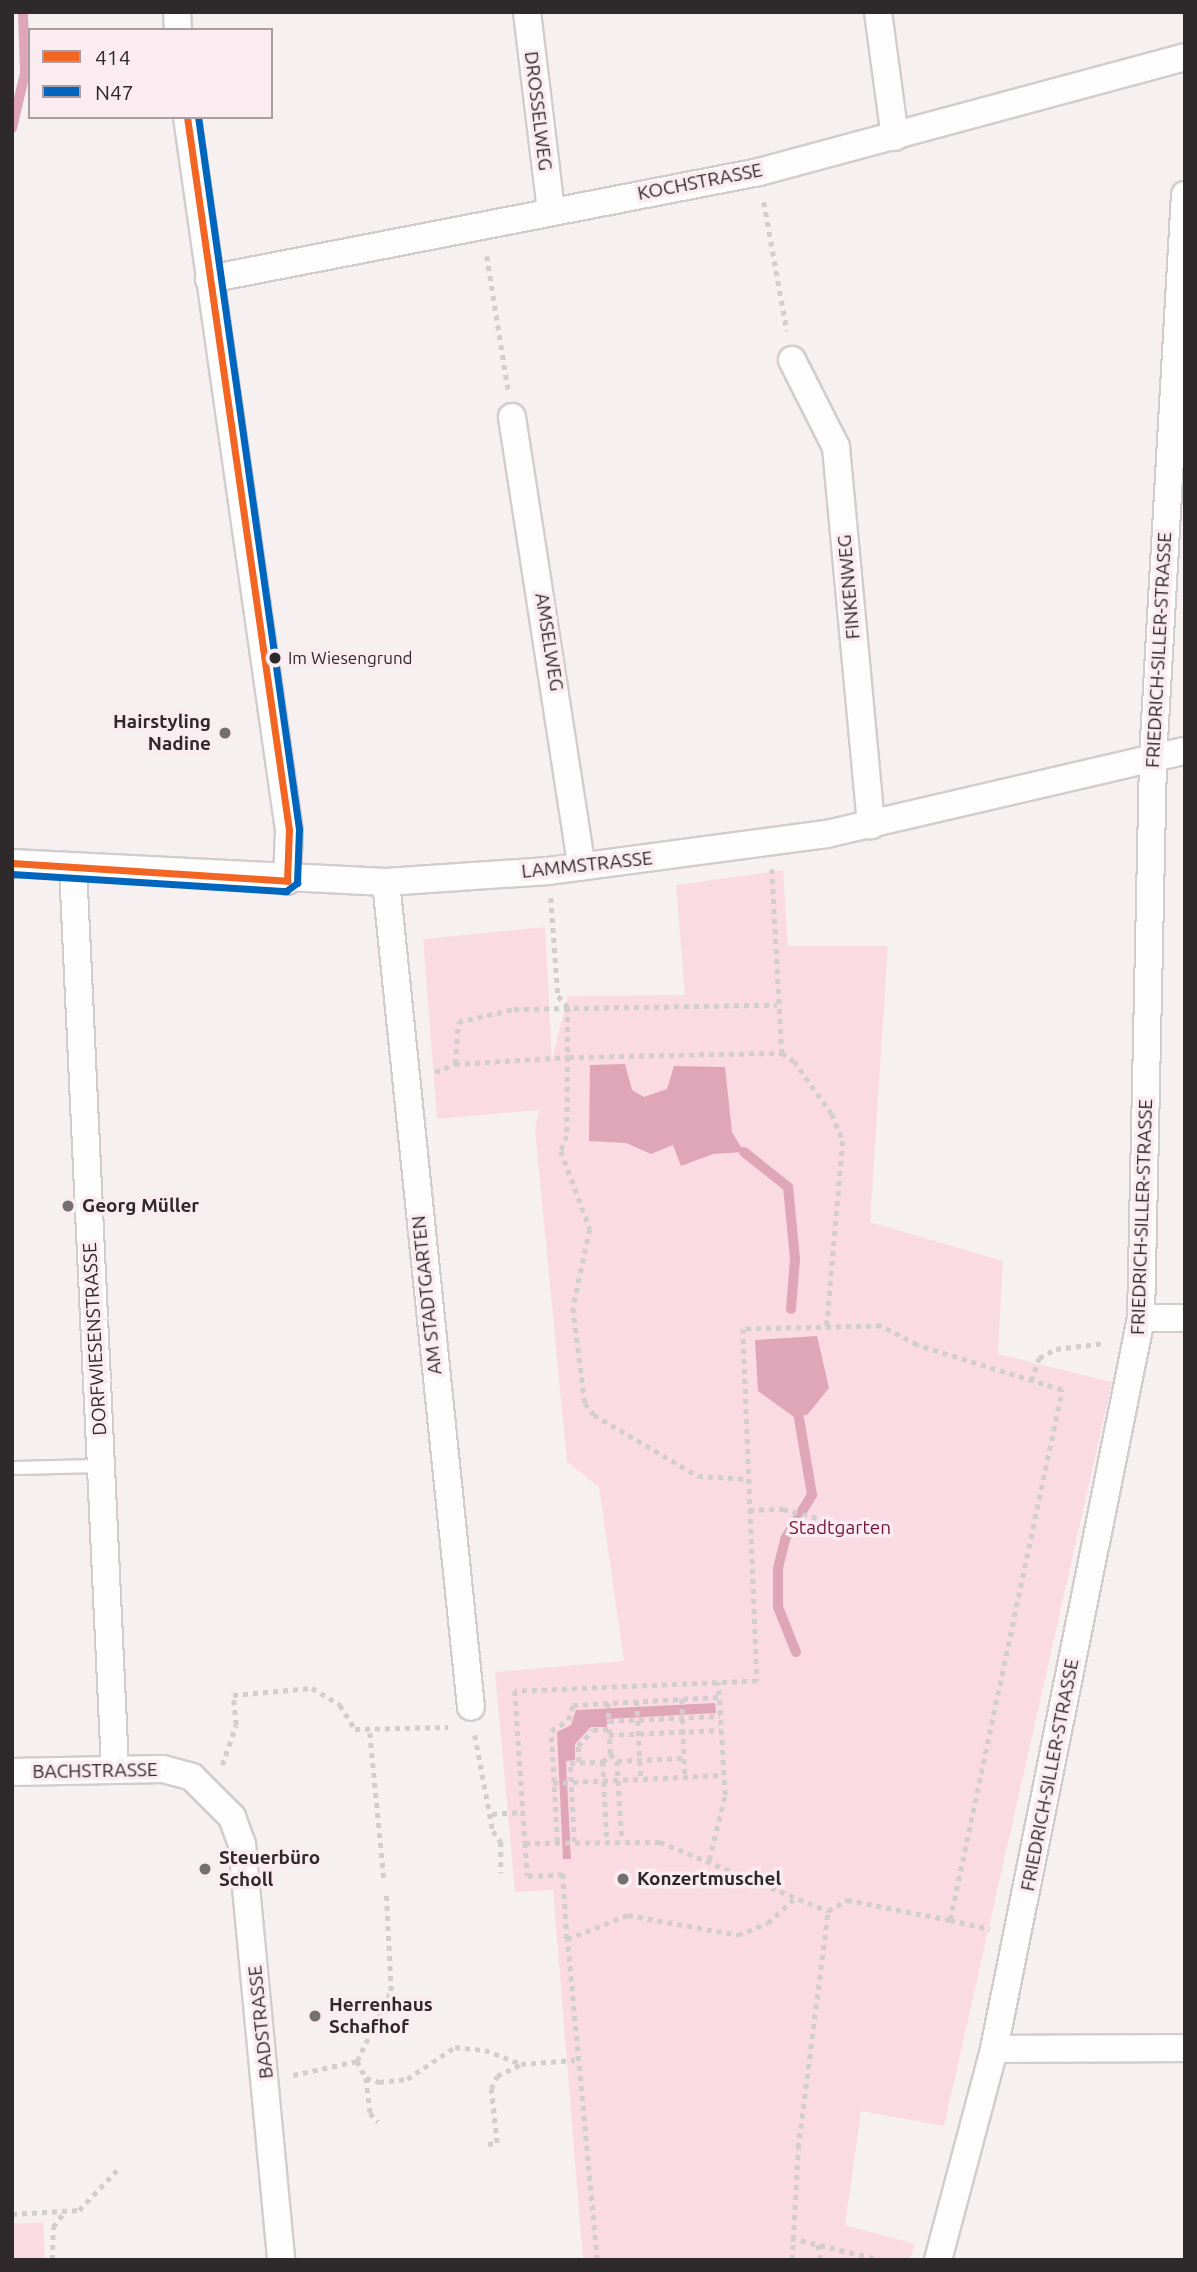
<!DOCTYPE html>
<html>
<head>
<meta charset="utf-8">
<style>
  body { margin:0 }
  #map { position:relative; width:1197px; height:2272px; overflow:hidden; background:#f6f0f1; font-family:Ubuntu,sans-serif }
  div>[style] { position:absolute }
  .green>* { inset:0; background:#fadbe4 }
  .water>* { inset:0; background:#dea6b8 }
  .stream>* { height:10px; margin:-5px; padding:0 5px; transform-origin:5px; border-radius:5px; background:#dea6b8 }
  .path>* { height:4.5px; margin-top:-2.25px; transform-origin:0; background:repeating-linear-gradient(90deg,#d2ced0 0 5px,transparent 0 10px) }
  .roads { filter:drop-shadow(2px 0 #d2ccce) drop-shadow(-2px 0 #d2ccce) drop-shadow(0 2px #d2ccce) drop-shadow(0 -2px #d2ccce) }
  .lane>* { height:12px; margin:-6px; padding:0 6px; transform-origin:6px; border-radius:6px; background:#fefdfd }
  .street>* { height:26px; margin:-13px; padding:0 13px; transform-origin:13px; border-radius:13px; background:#fefdfd }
  .bus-1>* { height:7px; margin:-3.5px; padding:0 3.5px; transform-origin:3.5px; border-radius:3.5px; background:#f26522 }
  .bus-2>* { height:7px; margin:-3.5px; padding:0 3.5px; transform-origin:3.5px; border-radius:3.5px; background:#0065bd }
  .dots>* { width:19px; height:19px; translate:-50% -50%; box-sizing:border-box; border:4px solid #faecf0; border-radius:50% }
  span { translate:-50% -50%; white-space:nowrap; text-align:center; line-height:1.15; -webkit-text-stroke:7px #faecf0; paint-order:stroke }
  .bus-label { font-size:17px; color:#2e292b }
  .left { translate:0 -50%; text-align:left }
  .street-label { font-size:19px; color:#2e292b }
  .poi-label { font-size:19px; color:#2e292b; font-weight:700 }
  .right { translate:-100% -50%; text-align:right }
  .park-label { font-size:19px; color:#70163d }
  .frame { position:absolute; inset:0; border:14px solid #2e292b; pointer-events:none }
  .legend { position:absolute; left:28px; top:28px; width:245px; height:91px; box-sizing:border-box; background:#faecf0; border:2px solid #a89ea1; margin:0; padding:9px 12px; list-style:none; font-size:21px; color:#2e292b }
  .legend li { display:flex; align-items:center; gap:14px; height:35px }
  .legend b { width:35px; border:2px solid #a89ea1 }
</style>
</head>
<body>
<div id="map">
  <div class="green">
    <div style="clip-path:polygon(783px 870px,788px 946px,888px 946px,870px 1222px,1003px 1261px,998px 1354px,1112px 1382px,944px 2126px,861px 2111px,845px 2225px,915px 2244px,910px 2260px,583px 2260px,553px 1890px,515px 1892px,495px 1672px,624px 1661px,599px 1487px,567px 1462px,535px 1129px,539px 1110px,437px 1119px,423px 939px,545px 927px,552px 1059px,568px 996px,685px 995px,676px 885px)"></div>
    <div style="clip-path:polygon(43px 2222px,45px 2260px,12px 2260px,12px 2224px)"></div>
  </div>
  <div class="water">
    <div style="clip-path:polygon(625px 1064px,632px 1090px,644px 1097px,667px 1089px,674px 1066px,725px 1067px,732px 1132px,744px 1152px,713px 1154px,681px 1166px,673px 1145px,651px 1154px,626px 1143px,589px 1141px,590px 1065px)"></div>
    <div style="clip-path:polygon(817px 1336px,829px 1388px,807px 1415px,794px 1417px,758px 1391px,755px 1340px)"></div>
    <div style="clip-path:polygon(715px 1703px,716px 1713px,607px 1719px,607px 1727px,591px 1727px,575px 1744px,575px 1760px,566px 1761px,571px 1859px,563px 1859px,557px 1732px,571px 1725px,576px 1710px)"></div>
  </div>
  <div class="stream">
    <div style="left:12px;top:128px;width:57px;rotate:-76.7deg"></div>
    <div style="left:25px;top:73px;width:61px;rotate:-91.9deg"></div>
    <div style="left:744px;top:1152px;width:56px;rotate:38.5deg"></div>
    <div style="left:788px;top:1187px;width:72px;rotate:84.4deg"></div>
    <div style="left:795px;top:1259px;width:50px;rotate:94.6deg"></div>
    <div style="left:796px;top:1652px;width:48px;rotate:-111.8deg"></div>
    <div style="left:778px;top:1607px;width:39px;rotate:-90deg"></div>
    <div style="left:778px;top:1568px;width:30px;rotate:-76deg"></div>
    <div style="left:785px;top:1539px;width:52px;rotate:-58.5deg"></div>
    <div style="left:812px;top:1495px;width:78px;rotate:-99.6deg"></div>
  </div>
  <div class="path">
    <div style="left:764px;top:202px;width:131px;rotate:79.9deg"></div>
    <div style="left:487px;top:256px;width:135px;rotate:81deg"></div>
    <div style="left:772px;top:869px;width:184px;rotate:86.9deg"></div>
    <div style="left:551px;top:898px;width:98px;rotate:85.9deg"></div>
    <div style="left:558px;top:996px;width:15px;rotate:48deg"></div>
    <div style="left:568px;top:1007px;width:129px;rotate:90.4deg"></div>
    <div style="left:567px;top:1136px;width:16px;rotate:112deg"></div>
    <div style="left:561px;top:1151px;width:83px;rotate:69.6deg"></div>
    <div style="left:590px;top:1229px;width:81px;rotate:102.1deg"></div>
    <div style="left:573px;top:1308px;width:96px;rotate:82.8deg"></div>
    <div style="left:585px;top:1403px;width:15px;rotate:53deg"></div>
    <div style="left:594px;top:1415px;width:121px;rotate:30.4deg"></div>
    <div style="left:698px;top:1476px;width:50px;rotate:3.4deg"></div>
    <div style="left:455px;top:1064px;width:42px;rotate:-85.9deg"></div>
    <div style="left:458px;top:1022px;width:57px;rotate:-13.1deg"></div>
    <div style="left:514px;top:1009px;width:263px;rotate:-0.9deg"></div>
    <div style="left:435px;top:1072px;width:22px;rotate:-22deg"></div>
    <div style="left:455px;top:1064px;width:114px;rotate:-3.5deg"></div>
    <div style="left:569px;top:1057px;width:213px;rotate:-1.1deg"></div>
    <div style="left:782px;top:1053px;width:14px;rotate:34deg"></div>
    <div style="left:794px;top:1061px;width:65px;rotate:54.4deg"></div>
    <div style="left:832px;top:1114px;width:29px;rotate:68deg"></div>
    <div style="left:843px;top:1141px;width:185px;rotate:95deg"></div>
    <div style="left:1031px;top:1381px;width:24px;rotate:-71deg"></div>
    <div style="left:1039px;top:1358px;width:19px;rotate:-28deg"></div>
    <div style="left:1056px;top:1349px;width:49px;rotate:-7deg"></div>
    <div style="left:749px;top:1510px;width:34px;rotate:-2deg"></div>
    <div style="left:783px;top:1509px;width:48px;rotate:14.6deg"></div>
    <div style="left:682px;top:1699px;width:78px;rotate:87.8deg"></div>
    <div style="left:637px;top:1701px;width:78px;rotate:87.1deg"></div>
    <div style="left:608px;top:1703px;width:18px;rotate:87deg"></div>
    <div style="left:370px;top:1733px;width:147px;rotate:84.5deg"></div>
    <div style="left:475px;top:1735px;width:98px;rotate:79.4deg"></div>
    <div style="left:493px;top:1831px;width:14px;rotate:54deg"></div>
    <div style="left:501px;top:1842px;width:31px;rotate:90deg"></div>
    <div style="left:609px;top:1735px;width:112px;rotate:-2.6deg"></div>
    <div style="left:610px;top:1754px;width:33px;rotate:-92deg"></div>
    <div style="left:609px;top:1721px;width:111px;rotate:-2.6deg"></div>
    <div style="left:617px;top:1761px;width:79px;rotate:86.4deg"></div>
    <div style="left:579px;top:1762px;width:16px;rotate:-94deg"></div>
    <div style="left:578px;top:1746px;width:22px;rotate:-47deg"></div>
    <div style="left:593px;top:1730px;width:16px;rotate:-4deg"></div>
    <div style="left:603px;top:1762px;width:78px;rotate:87.1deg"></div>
    <div style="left:222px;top:1765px;width:42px;rotate:-70.7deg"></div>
    <div style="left:236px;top:1725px;width:30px;rotate:-96deg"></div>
    <div style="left:233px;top:1695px;width:79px;rotate:-5.1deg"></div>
    <div style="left:312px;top:1688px;width:33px;rotate:31deg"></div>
    <div style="left:340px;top:1705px;width:28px;rotate:58deg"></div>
    <div style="left:355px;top:1729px;width:93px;rotate:-1.2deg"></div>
    <div style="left:553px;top:1783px;width:171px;rotate:-2.7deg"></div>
    <div style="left:492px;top:1814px;width:31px;rotate:-4deg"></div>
    <div style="left:557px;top:1842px;width:111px;rotate:-93.1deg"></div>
    <div style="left:551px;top:1731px;width:20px;rotate:-33deg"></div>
    <div style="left:568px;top:1720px;width:16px;rotate:-72deg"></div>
    <div style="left:573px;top:1705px;width:146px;rotate:-3.1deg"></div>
    <div style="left:574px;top:1842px;width:79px;rotate:-92.9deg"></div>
    <div style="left:570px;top:1763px;width:33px;rotate:-2deg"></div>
    <div style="left:603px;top:1762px;width:11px;rotate:-49deg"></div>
    <div style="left:610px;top:1754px;width:10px;rotate:45deg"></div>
    <div style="left:617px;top:1761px;width:67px;rotate:-2.6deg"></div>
    <div style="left:525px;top:1843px;width:135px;rotate:-0.4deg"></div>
    <div style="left:660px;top:1842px;width:182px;rotate:22.3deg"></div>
    <div style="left:828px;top:1911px;width:22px;rotate:-30deg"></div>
    <div style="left:847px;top:1900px;width:105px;rotate:11deg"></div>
    <div style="left:950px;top:1920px;width:542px;rotate:-78.07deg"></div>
    <div style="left:1062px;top:1390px;width:152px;rotate:-162.8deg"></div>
    <div style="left:917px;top:1345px;width:41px;rotate:-152.2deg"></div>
    <div style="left:881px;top:1326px;width:138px;rotate:178.8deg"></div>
    <div style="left:743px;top:1329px;width:352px;rotate:87.7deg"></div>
    <div style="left:757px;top:1681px;width:242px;rotate:177.6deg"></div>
    <div style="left:515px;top:1691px;width:152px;rotate:86.2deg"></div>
    <div style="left:525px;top:1843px;width:33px;rotate:85deg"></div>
    <div style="left:528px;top:1876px;width:35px;rotate:-3deg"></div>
    <div style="left:563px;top:1874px;width:65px;rotate:86.5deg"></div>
    <div style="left:709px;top:1860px;width:67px;rotate:-76.2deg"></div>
    <div style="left:725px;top:1795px;width:113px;rotate:-93.5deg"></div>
    <div style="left:950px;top:1920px;width:41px;rotate:12.7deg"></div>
    <div style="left:357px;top:2061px;width:19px;rotate:62deg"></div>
    <div style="left:366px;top:2078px;width:14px;rotate:17deg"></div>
    <div style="left:379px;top:2082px;width:28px;rotate:-6deg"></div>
    <div style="left:407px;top:2079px;width:58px;rotate:-33.7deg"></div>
    <div style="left:455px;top:2047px;width:30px;rotate:6deg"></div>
    <div style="left:485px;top:2050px;width:39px;rotate:21deg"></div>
    <div style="left:521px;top:2064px;width:54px;rotate:-4.2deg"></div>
    <div style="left:293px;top:2075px;width:66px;rotate:-12.3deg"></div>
    <div style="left:357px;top:2061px;width:78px;rotate:-64.1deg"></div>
    <div style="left:391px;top:1991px;width:99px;rotate:-92.9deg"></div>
    <div style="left:366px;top:2078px;width:35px;rotate:83deg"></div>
    <div style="left:370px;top:2113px;width:12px;rotate:48deg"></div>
    <div style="left:488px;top:2144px;width:9px;rotate:-6deg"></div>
    <div style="left:497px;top:2143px;width:54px;rotate:-96.3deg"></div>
    <div style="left:491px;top:2089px;width:14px;rotate:-65deg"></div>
    <div style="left:497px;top:2076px;width:25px;rotate:-26deg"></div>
    <div style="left:12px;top:2214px;width:67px;rotate:-3.4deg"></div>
    <div style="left:79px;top:2210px;width:59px;rotate:-46.4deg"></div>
    <div style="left:791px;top:2238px;width:93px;rotate:13.7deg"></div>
    <div style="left:818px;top:2245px;width:15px;rotate:79deg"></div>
    <div style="left:52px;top:2260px;width:33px;rotate:-88deg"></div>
    <div style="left:53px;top:2227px;width:21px;rotate:-53deg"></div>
    <div style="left:597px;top:2260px;width:322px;rotate:-95.3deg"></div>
    <div style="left:567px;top:1939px;width:66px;rotate:-21.5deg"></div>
    <div style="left:628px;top:1915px;width:112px;rotate:10.3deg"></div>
    <div style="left:738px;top:1935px;width:32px;rotate:-22deg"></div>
    <div style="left:768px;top:1923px;width:34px;rotate:-43deg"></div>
    <div style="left:792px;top:2260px;width:112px;rotate:-86.9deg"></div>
    <div style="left:798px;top:2148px;width:239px;rotate:-82.8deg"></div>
  </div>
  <div class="roads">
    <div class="lane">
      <div style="left:12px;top:1468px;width:89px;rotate:-1.3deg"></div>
    </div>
    <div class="street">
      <div style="left:177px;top:12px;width:18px;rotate:87deg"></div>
      <div style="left:527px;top:12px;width:198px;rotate:83.1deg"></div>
      <div style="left:878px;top:12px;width:126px;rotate:82.3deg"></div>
      <div style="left:187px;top:117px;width:720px;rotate:81.86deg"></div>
      <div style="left:289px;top:830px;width:51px;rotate:92.2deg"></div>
      <div style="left:209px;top:279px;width:560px;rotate:-11.01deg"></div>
      <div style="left:759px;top:172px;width:441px;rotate:-15.1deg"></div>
      <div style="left:792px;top:360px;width:97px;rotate:63.2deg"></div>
      <div style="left:836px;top:447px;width:380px;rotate:84.7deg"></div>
      <div style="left:512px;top:417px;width:455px;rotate:81.2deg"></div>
      <div style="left:12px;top:863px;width:374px;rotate:2.9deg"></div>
      <div style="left:386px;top:882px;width:163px;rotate:-3.9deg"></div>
      <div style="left:549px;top:871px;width:280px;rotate:-7.6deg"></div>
      <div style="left:827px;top:834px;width:367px;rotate:-13.1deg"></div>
      <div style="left:73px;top:867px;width:902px;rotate:87.33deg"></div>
      <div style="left:386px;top:882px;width:829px;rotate:84.12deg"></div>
      <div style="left:1141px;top:1318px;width:44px"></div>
      <div style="left:12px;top:1772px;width:151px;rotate:-1.1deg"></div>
      <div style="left:163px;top:1769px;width:30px;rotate:15deg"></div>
      <div style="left:192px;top:1777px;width:57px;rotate:45deg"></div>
      <div style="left:232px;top:1817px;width:30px;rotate:70deg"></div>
      <div style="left:242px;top:1845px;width:417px;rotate:84.6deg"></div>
      <div style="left:994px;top:2049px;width:191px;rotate:-0.3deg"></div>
      <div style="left:938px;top:2260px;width:218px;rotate:-75.1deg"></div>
      <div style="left:994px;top:2049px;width:746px;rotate:-78.63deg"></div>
      <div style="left:1141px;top:1318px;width:560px;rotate:-88.77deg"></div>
      <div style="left:1153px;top:758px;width:564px;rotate:-86.75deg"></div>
    </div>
  </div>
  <div class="bus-1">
    <div style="left:12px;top:863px;width:276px;rotate:3.7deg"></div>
    <div style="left:287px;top:881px;width:51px;rotate:-87.8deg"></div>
    <div style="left:289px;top:830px;width:720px;rotate:-98.14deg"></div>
  </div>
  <div class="bus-2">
    <div style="left:12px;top:874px;width:275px;rotate:3.6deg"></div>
    <div style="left:286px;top:891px;width:14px;rotate:-36deg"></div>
    <div style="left:297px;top:883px;width:54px;rotate:-87.9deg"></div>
    <div style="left:299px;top:829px;width:719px;rotate:-98.07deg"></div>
  </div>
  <div class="dots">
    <div style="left:275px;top:658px;background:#2e292b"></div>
    <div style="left:225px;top:733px;background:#746f70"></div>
    <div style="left:68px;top:1206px;background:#746f70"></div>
    <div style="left:205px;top:1869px;background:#746f70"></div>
    <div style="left:623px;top:1879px;background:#746f70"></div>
    <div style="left:315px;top:2016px;background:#746f70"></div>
  </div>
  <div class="bus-label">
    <span class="left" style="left:288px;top:658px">Im Wiesengrund</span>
  </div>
  <div class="street-label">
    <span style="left:538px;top:111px;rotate:83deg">DROSSELWEG</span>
    <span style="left:700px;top:182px;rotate:-11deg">KOCHSTRASSE</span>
    <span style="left:849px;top:587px;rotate:-95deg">FINKENWEG</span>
    <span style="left:549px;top:642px;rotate:81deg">AMSELWEG</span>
    <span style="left:1159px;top:650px;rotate:-87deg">FRIEDRICH-SILLER-STRASSE</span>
    <span style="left:587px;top:865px;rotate:-6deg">LAMMSTRASSE</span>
    <span style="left:1142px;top:1217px;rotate:-88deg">FRIEDRICH-SILLER-STRASSE</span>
    <span style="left:427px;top:1295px;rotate:-96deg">AM STADTGARTEN</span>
    <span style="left:95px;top:1339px;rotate:-93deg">DORFWIESENSTRASSE</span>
    <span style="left:95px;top:1771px;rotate:-1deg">BACHSTRASSE</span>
    <span style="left:1050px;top:1775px;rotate:-79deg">FRIEDRICH-SILLER-STRASSE</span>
    <span style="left:261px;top:2022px;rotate:-96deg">BADSTRASSE</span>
  </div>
  <div class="poi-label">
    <span class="right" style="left:211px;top:733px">Hairstyling<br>Nadine</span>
    <span class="left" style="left:82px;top:1206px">Georg Müller</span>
    <span class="left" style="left:219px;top:1869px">Steuerbüro<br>Scholl</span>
    <span class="left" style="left:637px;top:1879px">Konzertmuschel</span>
    <span class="left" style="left:329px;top:2016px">Herrenhaus<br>Schafhof</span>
  </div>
  <div class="park-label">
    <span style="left:840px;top:1528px">Stadtgarten</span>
  </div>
  <div class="frame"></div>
  <ul class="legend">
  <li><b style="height:9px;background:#f26522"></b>414</li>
  <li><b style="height:9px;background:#0065bd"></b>N47</li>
  </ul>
</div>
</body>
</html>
